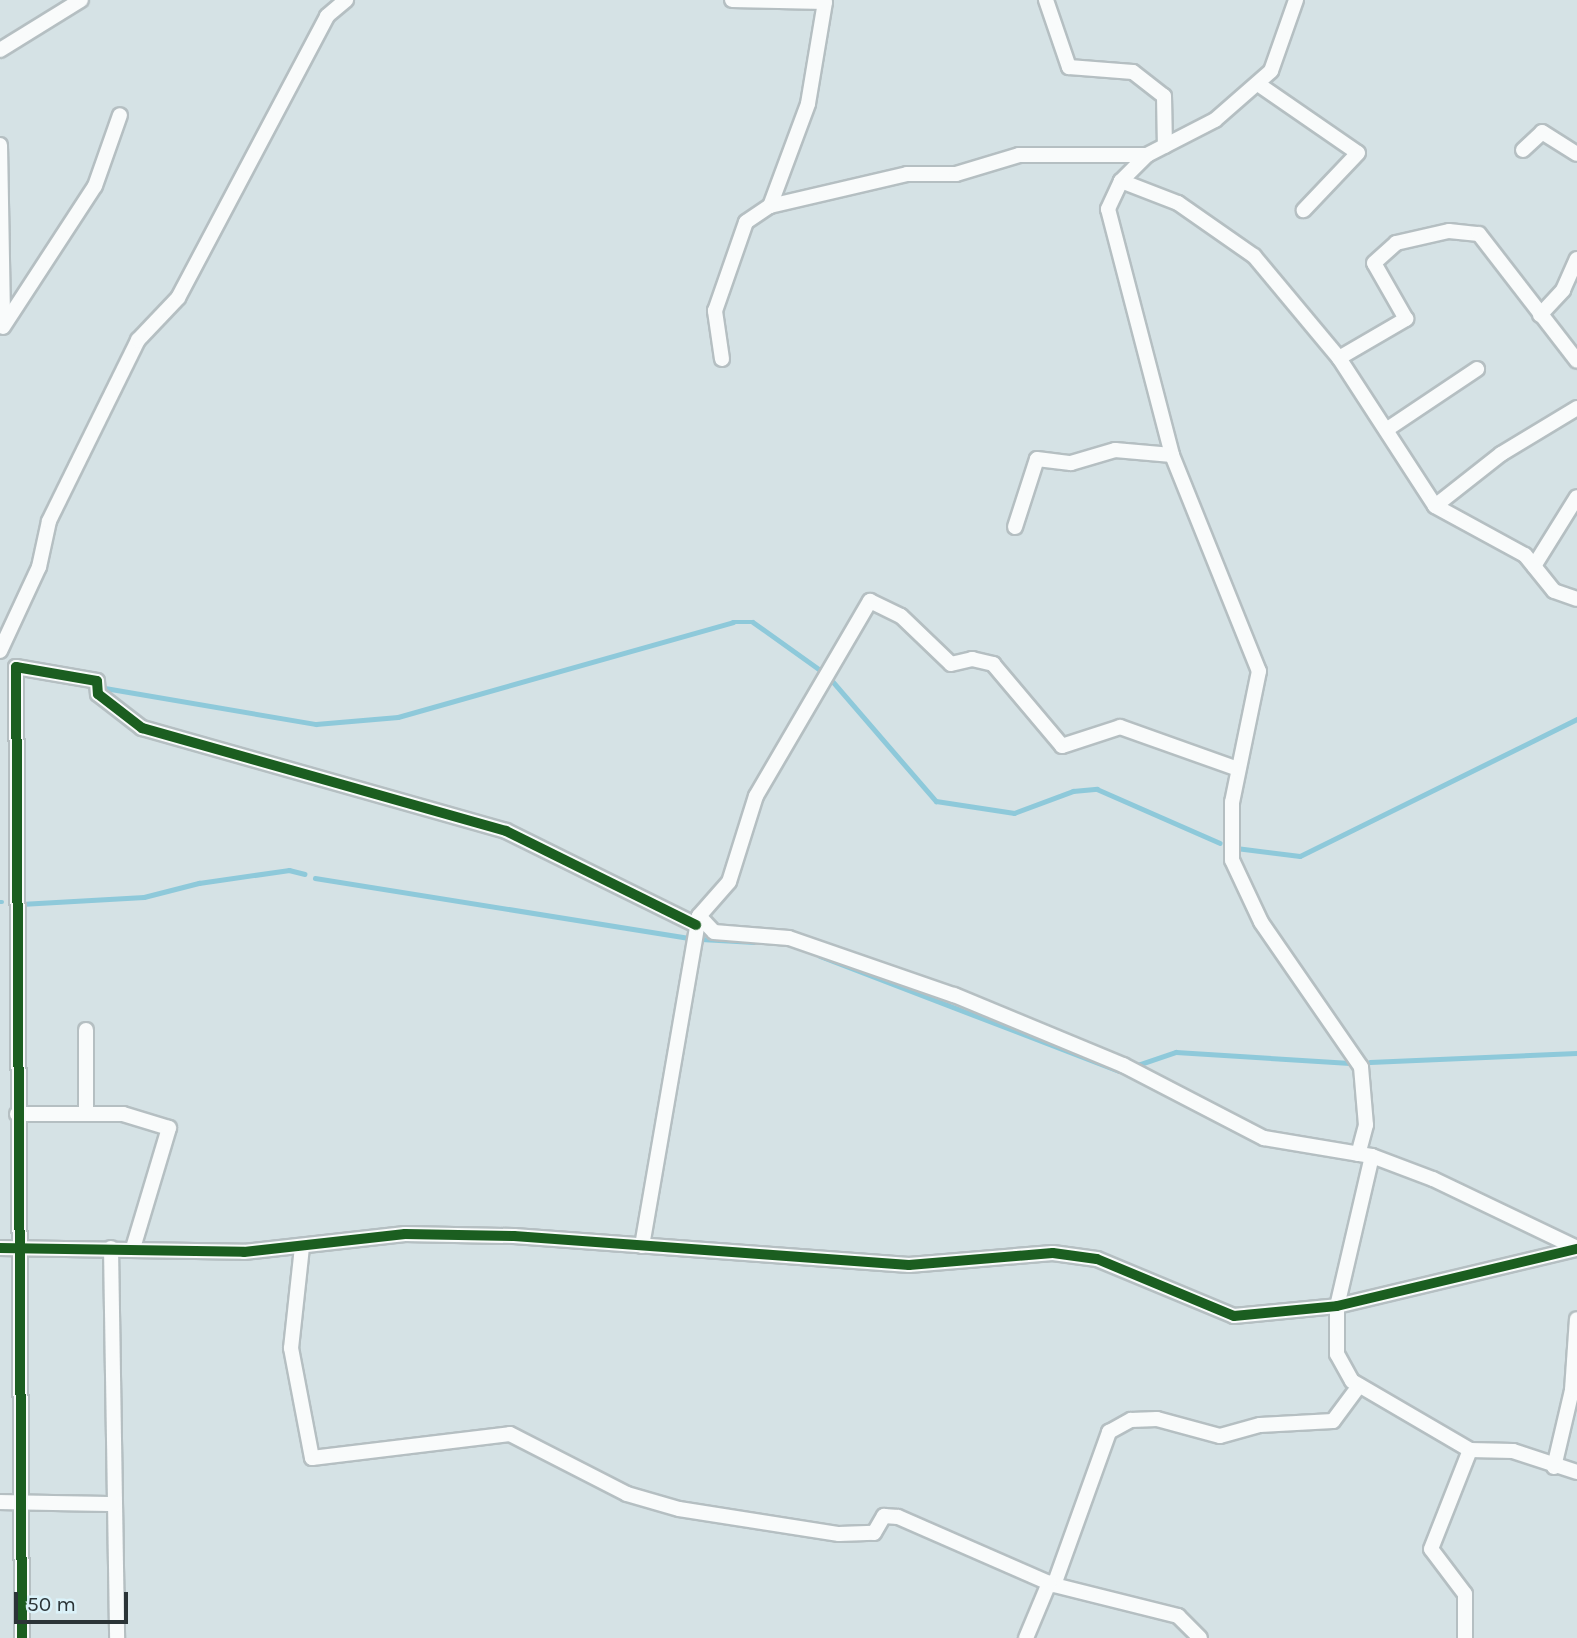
<!DOCTYPE html>
<html>
<head>
<meta charset="utf-8">
<style>
  body { margin:0 }
  #map { position:relative; width:1577px; height:1638px; overflow:hidden; background:#d5e2e5; font-family:Karla,sans-serif }
  div>[style] { position:absolute }
  .stream>* { height:4.5px; margin:-2.25px; padding:0 2.25px; transform-origin:2.25px; border-radius:2.25px; background:#8ec9da }
  .roads { filter:drop-shadow(2px 0 #b5bfc2) drop-shadow(-2px 0 #b5bfc2) drop-shadow(0 2px #b5bfc2) drop-shadow(0 -2px #b5bfc2) }
  .minor>* { height:14px; margin:-7px; padding:0 7px; transform-origin:7px; border-radius:7px; background:#f9fbfb }
  .cycleway>* { height:10px; margin:-5px; padding:0 5px; transform-origin:5px; border-radius:5px; background:#1b5e20 }
  span { translate:-50% -50%; white-space:nowrap; text-align:center; line-height:1.15; -webkit-text-stroke:5px #dbf2f9; paint-order:stroke }
  .scale { position:absolute; left:14px; top:1592px; width:114px; height:32px; box-sizing:border-box; border:4px solid #2b3437; border-top:0; padding-left:9px; font-size:21px; line-height:24px; white-space:nowrap; color:#2b3437; -webkit-text-stroke:5px #dbf2f9; paint-order:stroke }
</style>
</head>
<body>
<div id="map">
  <div class="stream">
    <div style="left:829px;top:677px;width:164px;rotate:49.2deg"></div>
    <div style="left:936px;top:801px;width:79px;rotate:8.7deg"></div>
    <div style="left:1014px;top:813px;width:63px;rotate:-20.4deg"></div>
    <div style="left:1073px;top:791px;width:24px;rotate:-5deg"></div>
    <div style="left:1097px;top:789px;width:134px;rotate:23.7deg"></div>
    <div style="left:105px;top:688px;width:214px;rotate:9.7deg"></div>
    <div style="left:316px;top:724px;width:82px;rotate:-4.9deg"></div>
    <div style="left:398px;top:717px;width:348px;rotate:-15.8deg"></div>
    <div style="left:733px;top:622px;width:20px"></div>
    <div style="left:753px;top:622px;width:86px;rotate:35.5deg"></div>
    <div style="left:1236px;top:848px;width:64px;rotate:7.1deg"></div>
    <div style="left:1300px;top:856px;width:309px;rotate:-26.3deg"></div>
    <div style="left:315px;top:878px;width:380px;rotate:9.1deg"></div>
    <div style="left:0;top:902px;width:2px"></div>
    <div style="left:21px;top:904px;width:123px;rotate:-3.3deg"></div>
    <div style="left:144px;top:897px;width:57px;rotate:-14.3deg"></div>
    <div style="left:199px;top:883px;width:91px;rotate:-8.2deg"></div>
    <div style="left:289px;top:870px;width:16px;rotate:14deg"></div>
    <div style="left:701px;top:939px;width:53px;rotate:3.2deg"></div>
    <div style="left:820px;top:956px;width:320px;rotate:21deg"></div>
    <div style="left:1370px;top:1062px;width:207px;rotate:-2.5deg"></div>
    <div style="left:1135px;top:1066px;width:43px;rotate:-18.9deg"></div>
    <div style="left:1176px;top:1052px;width:174px;rotate:3.6deg"></div>
  </div>
  <div class="roads">
    <div class="minor">
      <div style="left:732px;top:0;width:93px;rotate:1.2deg"></div>
      <div style="left:825px;top:2px;width:103px;rotate:99.5deg"></div>
      <div style="left:808px;top:104px;width:109px;rotate:110.4deg"></div>
      <div style="left:1046px;top:0;width:71px;rotate:71.1deg"></div>
      <div style="left:1069px;top:67px;width:64px;rotate:4.5deg"></div>
      <div style="left:1133px;top:72px;width:39px;rotate:38deg"></div>
      <div style="left:1164px;top:96px;width:50px;rotate:88.9deg"></div>
      <div style="left:1296px;top:0;width:75px;rotate:109.4deg"></div>
      <div style="left:1271px;top:71px;width:74px;rotate:138.8deg"></div>
      <div style="left:1215px;top:120px;width:76px;rotate:152.8deg"></div>
      <div style="left:1147px;top:155px;width:37px;rotate:135deg"></div>
      <div style="left:1121px;top:181px;width:31px;rotate:115deg"></div>
      <div style="left:1108px;top:209px;width:254px;rotate:75.4deg"></div>
      <div style="left:1172px;top:455px;width:233px;rotate:68.1deg"></div>
      <div style="left:1259px;top:671px;width:134px;rotate:101.6deg"></div>
      <div style="left:1232px;top:802px;width:58px;rotate:90deg"></div>
      <div style="left:1232px;top:860px;width:68px;rotate:64.9deg"></div>
      <div style="left:1261px;top:922px;width:176px;rotate:55.4deg"></div>
      <div style="left:1361px;top:1067px;width:58px;rotate:85.1deg"></div>
      <div style="left:1366px;top:1125px;width:30px;rotate:105deg"></div>
      <div style="left:0;top:50px;width:95px;rotate:-31.7deg"></div>
      <div style="left:1258px;top:84px;width:121px;rotate:34.6deg"></div>
      <div style="left:1358px;top:153px;width:79px;rotate:133.5deg"></div>
      <div style="left:0;top:145px;width:180px;rotate:89deg"></div>
      <div style="left:1523px;top:150px;width:26px;rotate:-43deg"></div>
      <div style="left:1542px;top:132px;width:41px;rotate:32.2deg"></div>
      <div style="left:1121px;top:181px;width:61px;rotate:21.1deg"></div>
      <div style="left:1178px;top:203px;width:93px;rotate:34.9deg"></div>
      <div style="left:1254px;top:256px;width:133px;rotate:50.2deg"></div>
      <div style="left:1339px;top:358px;width:176px;rotate:57deg"></div>
      <div style="left:1435px;top:506px;width:102px;rotate:28.6deg"></div>
      <div style="left:1525px;top:555px;width:46px;rotate:51.1deg"></div>
      <div style="left:1554px;top:591px;width:24px;rotate:19deg"></div>
      <div style="left:1540px;top:315px;width:34px;rotate:-47deg"></div>
      <div style="left:1563px;top:290px;width:34px;rotate:-66deg"></div>
      <div style="left:3px;top:327px;width:168px;rotate:-56.9deg"></div>
      <div style="left:95px;top:186px;width:75px;rotate:-70.6deg"></div>
      <div style="left:1339px;top:358px;width:78px;rotate:-30.2deg"></div>
      <div style="left:1406px;top:319px;width:64px;rotate:-119.7deg"></div>
      <div style="left:1374px;top:263px;width:30px;rotate:-42deg"></div>
      <div style="left:1396px;top:243px;width:54px;rotate:-12.8deg"></div>
      <div style="left:1449px;top:231px;width:30px;rotate:6deg"></div>
      <div style="left:1479px;top:234px;width:160px;rotate:52.3deg"></div>
      <div style="left:722px;top:359px;width:49px;rotate:-98.3deg"></div>
      <div style="left:715px;top:311px;width:94px;rotate:-70.8deg"></div>
      <div style="left:746px;top:222px;width:29px;rotate:-34deg"></div>
      <div style="left:770px;top:206px;width:141px;rotate:-13.1deg"></div>
      <div style="left:907px;top:174px;width:49px"></div>
      <div style="left:956px;top:174px;width:66px;rotate:-16.8deg"></div>
      <div style="left:1019px;top:155px;width:128px"></div>
      <div style="left:1389px;top:428px;width:106px;rotate:-33.8deg"></div>
      <div style="left:1435px;top:506px;width:84px;rotate:-38.2deg"></div>
      <div style="left:1501px;top:454px;width:89px;rotate:-31.2deg"></div>
      <div style="left:1015px;top:527px;width:71px;rotate:-72.1deg"></div>
      <div style="left:1037px;top:459px;width:34px;rotate:7deg"></div>
      <div style="left:1071px;top:463px;width:46px;rotate:-16.5deg"></div>
      <div style="left:1115px;top:450px;width:57px;rotate:5deg"></div>
      <div style="left:1534px;top:566px;width:81px;rotate:-58.1deg"></div>
      <div style="left:0;top:651px;width:93px;rotate:-65.1deg"></div>
      <div style="left:39px;top:567px;width:47px;rotate:-77.7deg"></div>
      <div style="left:49px;top:521px;width:202px;rotate:-63.8deg"></div>
      <div style="left:138px;top:340px;width:58px;rotate:-46.4deg"></div>
      <div style="left:178px;top:298px;width:319px;rotate:-62.1deg"></div>
      <div style="left:327px;top:16px;width:25px;rotate:-40deg"></div>
      <div style="left:699px;top:916px;width:45px;rotate:-48.6deg"></div>
      <div style="left:729px;top:882px;width:90px;rotate:-72.6deg"></div>
      <div style="left:756px;top:796px;width:226px;rotate:-59.7deg"></div>
      <div style="left:870px;top:601px;width:34px;rotate:26deg"></div>
      <div style="left:901px;top:616px;width:69px;rotate:43.8deg"></div>
      <div style="left:951px;top:664px;width:22px;rotate:-13deg"></div>
      <div style="left:972px;top:659px;width:22px;rotate:13deg"></div>
      <div style="left:993px;top:664px;width:107px;rotate:49.9deg"></div>
      <div style="left:1062px;top:746px;width:61px;rotate:-18.1deg"></div>
      <div style="left:1120px;top:727px;width:125px;rotate:19.6deg"></div>
      <div style="left:86px;top:1112px;width:82px;rotate:-90deg"></div>
      <div style="left:17px;top:1114px;width:106px"></div>
      <div style="left:123px;top:1114px;width:48px;rotate:16.9deg"></div>
      <div style="left:169px;top:1128px;width:125px;rotate:106.7deg"></div>
      <div style="left:1372px;top:1156px;width:154px;rotate:103.1deg"></div>
      <div style="left:1337px;top:1306px;width:48px;rotate:90deg"></div>
      <div style="left:1337px;top:1354px;width:31px;rotate:61deg"></div>
      <div style="left:1352px;top:1381px;width:137px;rotate:30.3deg"></div>
      <div style="left:1470px;top:1450px;width:43px;rotate:1.3deg"></div>
      <div style="left:1513px;top:1451px;width:67px;rotate:18.2deg"></div>
      <div style="left:642px;top:1246px;width:335px;rotate:-80.2deg"></div>
      <div style="left:699px;top:916px;width:22px;rotate:47deg"></div>
      <div style="left:714px;top:932px;width:75px;rotate:4.6deg"></div>
      <div style="left:789px;top:938px;width:175px;rotate:19.1deg"></div>
      <div style="left:954px;top:995px;width:183px;rotate:22.5deg"></div>
      <div style="left:1123px;top:1065px;width:159px;rotate:27.4deg"></div>
      <div style="left:1264px;top:1138px;width:109px;rotate:9.5deg"></div>
      <div style="left:1372px;top:1156px;width:65px;rotate:20.7deg"></div>
      <div style="left:1433px;top:1179px;width:160px;rotate:25.6deg"></div>
      <div style="left:302px;top:1247px;width:102px;rotate:96.2deg"></div>
      <div style="left:291px;top:1348px;width:112px;rotate:79.2deg"></div>
      <div style="left:312px;top:1458px;width:199px;rotate:-6.9deg"></div>
      <div style="left:510px;top:1434px;width:131px;rotate:27.1deg"></div>
      <div style="left:627px;top:1494px;width:54px;rotate:16.1deg"></div>
      <div style="left:679px;top:1509px;width:162px;rotate:8.9deg"></div>
      <div style="left:839px;top:1534px;width:35px;rotate:-2deg"></div>
      <div style="left:874px;top:1533px;width:20px;rotate:-60deg"></div>
      <div style="left:884px;top:1516px;width:14px;rotate:4deg"></div>
      <div style="left:898px;top:1517px;width:170px;rotate:23.6deg"></div>
      <div style="left:1054px;top:1585px;width:128px;rotate:14deg"></div>
      <div style="left:1178px;top:1616px;width:31px;rotate:45deg"></div>
      <div style="left:0;top:1248px;width:244px;rotate:0.9deg"></div>
      <div style="left:244px;top:1252px;width:162px;rotate:-6.4deg"></div>
      <div style="left:405px;top:1234px;width:109px;rotate:1.1deg"></div>
      <div style="left:514px;top:1236px;width:396px;rotate:4.2deg"></div>
      <div style="left:909px;top:1265px;width:144px;rotate:-4.8deg"></div>
      <div style="left:1053px;top:1253px;width:44px;rotate:7.8deg"></div>
      <div style="left:1097px;top:1259px;width:148px;rotate:22.6deg"></div>
      <div style="left:1234px;top:1316px;width:103px;rotate:-5.5deg"></div>
      <div style="left:1337px;top:1306px;width:247px;rotate:-13.4deg"></div>
      <div style="left:111px;top:1248px;width:390px;rotate:89.1deg"></div>
      <div style="left:1554px;top:1467px;width:79px;rotate:-76.8deg"></div>
      <div style="left:1572px;top:1390px;width:71px;rotate:-86deg"></div>
      <div style="left:0;top:1502px;width:115px;rotate:1deg"></div>
      <div style="left:1054px;top:1585px;width:163px;rotate:-70.2deg"></div>
      <div style="left:1109px;top:1432px;width:25px;rotate:-29deg"></div>
      <div style="left:1131px;top:1420px;width:26px;rotate:-2deg"></div>
      <div style="left:1157px;top:1419px;width:65px;rotate:15.1deg"></div>
      <div style="left:1220px;top:1436px;width:41px;rotate:-15.4deg"></div>
      <div style="left:1260px;top:1425px;width:73px;rotate:-3.1deg"></div>
      <div style="left:1333px;top:1421px;width:44px;rotate:-53.4deg"></div>
      <div style="left:22px;top:1638px;width:971px;rotate:-90.35deg"></div>
      <div style="left:16px;top:667px;width:82px;rotate:9.8deg"></div>
      <div style="left:97px;top:681px;width:13px;rotate:86deg"></div>
      <div style="left:98px;top:694px;width:56px;rotate:37.7deg"></div>
      <div style="left:142px;top:728px;width:378px;rotate:15.8deg"></div>
      <div style="left:506px;top:831px;width:212px;rotate:26.3deg"></div>
      <div style="left:1026px;top:1638px;width:60px;rotate:-67.3deg"></div>
      <div style="left:1465px;top:1638px;width:44px;rotate:-90deg"></div>
      <div style="left:1465px;top:1594px;width:56px;rotate:-127.1deg"></div>
      <div style="left:1431px;top:1549px;width:106px;rotate:-68.5deg"></div>
    </div>
  </div>
  <div class="cycleway">
    <div style="left:0;top:1248px;width:244px;rotate:0.9deg"></div>
    <div style="left:244px;top:1252px;width:162px;rotate:-6.4deg"></div>
    <div style="left:405px;top:1234px;width:109px;rotate:1.1deg"></div>
    <div style="left:514px;top:1236px;width:396px;rotate:4.2deg"></div>
    <div style="left:909px;top:1265px;width:144px;rotate:-4.8deg"></div>
    <div style="left:1053px;top:1253px;width:44px;rotate:7.8deg"></div>
    <div style="left:1097px;top:1259px;width:148px;rotate:22.6deg"></div>
    <div style="left:1234px;top:1316px;width:103px;rotate:-5.5deg"></div>
    <div style="left:1337px;top:1306px;width:247px;rotate:-13.4deg"></div>
    <div style="left:22px;top:1638px;width:971px;rotate:-90.35deg"></div>
    <div style="left:16px;top:667px;width:82px;rotate:9.8deg"></div>
    <div style="left:97px;top:681px;width:13px;rotate:86deg"></div>
    <div style="left:98px;top:694px;width:56px;rotate:37.7deg"></div>
    <div style="left:142px;top:728px;width:378px;rotate:15.8deg"></div>
    <div style="left:506px;top:831px;width:212px;rotate:26.3deg"></div>
  </div>
  <div class="scale">50 m</div>
</div>
</body>
</html>
